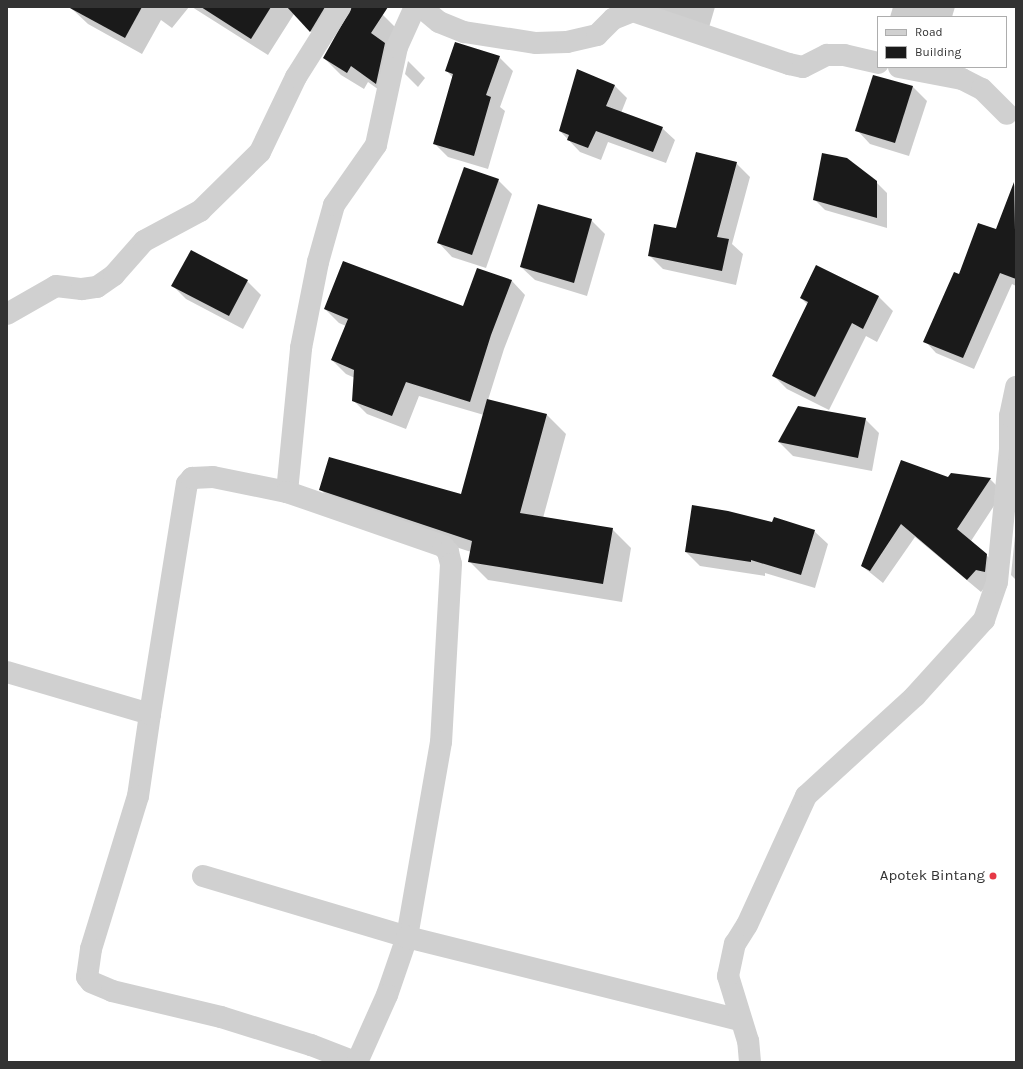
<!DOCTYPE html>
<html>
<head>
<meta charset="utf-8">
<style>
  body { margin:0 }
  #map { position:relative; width:1023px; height:1069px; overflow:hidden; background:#fff; font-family:Karla,sans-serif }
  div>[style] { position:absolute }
  .shadow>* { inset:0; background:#0003 }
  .building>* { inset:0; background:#1a1a1a }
  .minor>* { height:22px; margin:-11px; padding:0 11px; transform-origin:11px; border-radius:11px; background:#d0d0d0 }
  .dots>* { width:11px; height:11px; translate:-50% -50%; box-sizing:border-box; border:2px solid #fff; border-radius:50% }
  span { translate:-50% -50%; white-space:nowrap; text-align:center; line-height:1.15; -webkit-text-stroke:4px #fff; paint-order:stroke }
  .poi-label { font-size:15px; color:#333 }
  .right { translate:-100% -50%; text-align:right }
  .frame { position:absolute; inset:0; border:8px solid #333; pointer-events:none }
  .legend { position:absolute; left:877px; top:16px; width:130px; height:52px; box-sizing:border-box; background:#fff; border:1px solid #adadad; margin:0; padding:5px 7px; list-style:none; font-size:12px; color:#333 }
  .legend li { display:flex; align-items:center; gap:8px; height:20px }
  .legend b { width:20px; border:1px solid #adadad }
</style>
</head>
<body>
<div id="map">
  <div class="shadow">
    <div style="clip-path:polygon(189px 7px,172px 28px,161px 20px,142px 54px,88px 24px,71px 8px)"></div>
    <div style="clip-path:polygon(192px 7px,371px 7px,383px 15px,400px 32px,393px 100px,368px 82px,364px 89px,341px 75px,324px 58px,339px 28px,327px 48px,294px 14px,268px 55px)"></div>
    <div style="clip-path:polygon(645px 7px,715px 7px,708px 31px)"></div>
    <div style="clip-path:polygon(893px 7px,955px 7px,952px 17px,890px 17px)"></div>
    <div style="clip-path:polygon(499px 57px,513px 71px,500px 107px,505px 111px,488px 169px,448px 157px,435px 144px,453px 78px,446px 70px)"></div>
    <div style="clip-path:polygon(408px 61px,425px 78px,418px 87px,405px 74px)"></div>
    <div style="clip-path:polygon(578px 70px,615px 86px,627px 98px,621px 113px,662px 128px,675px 140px,666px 163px,608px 142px,601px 160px,580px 152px,560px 131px)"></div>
    <div style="clip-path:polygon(874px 76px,913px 87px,927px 101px,909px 156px,870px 144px,857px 130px)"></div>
    <div style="clip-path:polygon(736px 163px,750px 177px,732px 244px,743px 254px,736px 285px,663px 269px,649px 255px,677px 229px)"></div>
    <div style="clip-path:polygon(498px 180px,512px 194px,486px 268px,452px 257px,439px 243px)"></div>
    <div style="clip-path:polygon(876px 182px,887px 193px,887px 228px,825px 210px,814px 199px)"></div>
    <div style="clip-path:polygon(1016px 182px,1016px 286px,1012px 284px,974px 369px,936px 353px,925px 341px,959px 275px,996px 230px)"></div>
    <div style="clip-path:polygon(591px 220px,605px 234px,587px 296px,535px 280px,521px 267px)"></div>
    <div style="clip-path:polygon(817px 267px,879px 297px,893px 311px,877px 342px,866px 336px,829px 410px,787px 389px,773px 375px,808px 305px,801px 298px)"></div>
    <div style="clip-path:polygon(247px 281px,261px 295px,243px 329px,186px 299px,173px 286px)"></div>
    <div style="clip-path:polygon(512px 281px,525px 295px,504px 349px,488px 400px,547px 415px,566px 434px,543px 518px,612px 529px,631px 548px,622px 602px,488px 580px,469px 561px,471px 552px,340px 509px,321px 490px,462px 495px,484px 415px,419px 396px,406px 429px,367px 414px,353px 400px,355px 378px,346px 374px,332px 360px,346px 326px,339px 323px,325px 309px,464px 308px)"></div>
    <div style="clip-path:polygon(865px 419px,879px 433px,872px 471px,793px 456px,779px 442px)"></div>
    <div style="clip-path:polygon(902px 461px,948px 478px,990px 479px,1003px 492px,971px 541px,1000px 568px,981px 592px,915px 537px,883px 583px,862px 566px)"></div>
    <div style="clip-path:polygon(773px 524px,814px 531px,828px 544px,815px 588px,765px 573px,765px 576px,700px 566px,686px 552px)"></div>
    <div style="clip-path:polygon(1016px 526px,1016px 580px,1011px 575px)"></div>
  </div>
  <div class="building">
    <div style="clip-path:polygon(68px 7px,142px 7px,125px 38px)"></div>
    <div style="clip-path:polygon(201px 7px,271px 7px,251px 39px)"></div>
    <div style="clip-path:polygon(287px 7px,325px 7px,310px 32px)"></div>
    <div style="clip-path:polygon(352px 7px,388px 7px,371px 33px,385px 43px,376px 84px,351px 66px,347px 73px,323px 58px)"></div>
    <div style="clip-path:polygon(455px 42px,500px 56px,486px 95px,491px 97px,474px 156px,433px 144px,453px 74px,445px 71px)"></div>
    <div style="clip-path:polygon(577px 69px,615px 85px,606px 106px,663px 127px,653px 152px,596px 131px,588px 148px,567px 140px,569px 135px,559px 131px)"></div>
    <div style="clip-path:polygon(873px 75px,913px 86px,895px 143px,855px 131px)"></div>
    <div style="clip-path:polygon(696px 152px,737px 162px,717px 237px,729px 239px,722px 271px,648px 256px,654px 224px,676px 228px)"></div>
    <div style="clip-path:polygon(822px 153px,847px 158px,877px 181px,877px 218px,813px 200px)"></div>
    <div style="clip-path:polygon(464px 167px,499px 179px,472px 255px,437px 243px)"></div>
    <div style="clip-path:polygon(1014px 182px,1016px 279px,1000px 273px,963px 358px,923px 342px,954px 272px,959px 274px,978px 223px,996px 229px)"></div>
    <div style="clip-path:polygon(538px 204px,592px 219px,574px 283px,520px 267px)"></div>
    <div style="clip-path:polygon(191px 250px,248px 280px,229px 316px,171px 286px)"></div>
    <div style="clip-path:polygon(343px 261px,463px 306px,477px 268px,512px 280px,491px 335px,470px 402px,406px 382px,392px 416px,352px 401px,354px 370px,331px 360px,348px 319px,324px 309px)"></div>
    <div style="clip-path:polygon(816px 265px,879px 296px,863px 329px,852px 323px,815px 397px,772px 376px,808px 302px,800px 298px)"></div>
    <div style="clip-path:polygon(487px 399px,547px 414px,520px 513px,613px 528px,603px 584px,468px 562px,472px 541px,319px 490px,329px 457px,461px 494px)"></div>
    <div style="clip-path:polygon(798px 406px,866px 418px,858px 458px,778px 442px)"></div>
    <div style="clip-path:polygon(901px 460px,948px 477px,951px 473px,991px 478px,957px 529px,987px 554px,985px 572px,976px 570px,967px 580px,901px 524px,870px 571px,861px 566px)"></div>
    <div style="clip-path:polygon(692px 505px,728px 511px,772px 522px,774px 517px,815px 530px,801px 575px,751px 560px,751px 562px,685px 552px)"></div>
  </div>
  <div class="minor">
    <div style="left:421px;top:7px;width:23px;rotate:40deg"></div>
    <div style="left:439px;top:22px;width:27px;rotate:22deg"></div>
    <div style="left:464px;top:32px;width:73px;rotate:8.7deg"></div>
    <div style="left:536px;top:43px;width:31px;rotate:-2deg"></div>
    <div style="left:567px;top:42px;width:31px;rotate:-13deg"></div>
    <div style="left:597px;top:35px;width:23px;rotate:-45deg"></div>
    <div style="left:613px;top:19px;width:22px;rotate:-22deg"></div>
    <div style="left:633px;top:11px;width:165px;rotate:18.8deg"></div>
    <div style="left:789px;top:64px;width:14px;rotate:12deg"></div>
    <div style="left:803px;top:67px;width:27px;rotate:-27deg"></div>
    <div style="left:827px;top:55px;width:17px"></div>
    <div style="left:844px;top:55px;width:35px;rotate:13deg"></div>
    <div style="left:899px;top:67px;width:64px;rotate:10.8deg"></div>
    <div style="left:962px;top:79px;width:22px;rotate:27deg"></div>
    <div style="left:982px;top:89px;width:35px;rotate:45deg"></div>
    <div style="left:7px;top:314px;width:56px;rotate:-29.7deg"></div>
    <div style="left:56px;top:286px;width:26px;rotate:7deg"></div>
    <div style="left:82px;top:289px;width:15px;rotate:-8deg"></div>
    <div style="left:97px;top:287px;width:21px;rotate:-35deg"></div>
    <div style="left:114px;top:275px;width:45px;rotate:-48.6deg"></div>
    <div style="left:144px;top:241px;width:64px;rotate:-28.2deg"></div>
    <div style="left:200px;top:211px;width:84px;rotate:-44.5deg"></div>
    <div style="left:260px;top:152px;width:83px;rotate:-64.4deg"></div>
    <div style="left:296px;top:77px;width:83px;rotate:-57.8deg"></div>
    <div style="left:287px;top:492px;width:145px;rotate:-84.4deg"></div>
    <div style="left:301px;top:348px;width:88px;rotate:-78.8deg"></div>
    <div style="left:318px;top:262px;width:59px;rotate:-74.3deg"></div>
    <div style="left:334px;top:205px;width:73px;rotate:-55deg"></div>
    <div style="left:376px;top:145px;width:100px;rotate:-77.9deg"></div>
    <div style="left:397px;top:47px;width:44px;rotate:-65.8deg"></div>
    <div style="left:7px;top:672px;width:149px;rotate:16.4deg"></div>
    <div style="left:150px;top:714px;width:83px;rotate:98.3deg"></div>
    <div style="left:138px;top:796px;width:160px;rotate:107.1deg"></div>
    <div style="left:91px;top:949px;width:28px;rotate:98deg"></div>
    <div style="left:87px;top:977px;width:6px;rotate:51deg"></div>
    <div style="left:91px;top:982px;width:23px;rotate:23deg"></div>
    <div style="left:112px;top:991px;width:112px;rotate:13.4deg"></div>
    <div style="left:221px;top:1017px;width:94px;rotate:17.3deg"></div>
    <div style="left:311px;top:1045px;width:47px;rotate:21.1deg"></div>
    <div style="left:150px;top:714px;width:233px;rotate:-80.9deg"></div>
    <div style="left:187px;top:484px;width:8px;rotate:-50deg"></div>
    <div style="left:192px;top:478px;width:21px;rotate:-3deg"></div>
    <div style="left:213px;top:477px;width:76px;rotate:11.5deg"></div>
    <div style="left:287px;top:492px;width:165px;rotate:19.1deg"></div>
    <div style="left:443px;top:546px;width:8px;rotate:50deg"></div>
    <div style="left:448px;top:552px;width:12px;rotate:76deg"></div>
    <div style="left:451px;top:564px;width:178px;rotate:93.2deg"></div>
    <div style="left:441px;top:742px;width:198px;rotate:99.9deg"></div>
    <div style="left:407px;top:937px;width:61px;rotate:109deg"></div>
    <div style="left:387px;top:995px;width:73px;rotate:114.1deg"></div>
    <div style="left:203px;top:876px;width:213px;rotate:16.6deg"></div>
    <div style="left:407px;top:937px;width:344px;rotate:14deg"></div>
    <div style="left:750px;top:1062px;width:21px;rotate:-95deg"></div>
    <div style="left:748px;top:1041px;width:68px;rotate:-107.1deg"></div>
    <div style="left:728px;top:976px;width:33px;rotate:-78deg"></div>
    <div style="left:735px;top:944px;width:22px;rotate:-58deg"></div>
    <div style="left:747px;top:925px;width:142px;rotate:-65.4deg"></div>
    <div style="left:806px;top:796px;width:148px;rotate:-42.5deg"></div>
    <div style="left:915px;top:696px;width:103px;rotate:-47.8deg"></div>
    <div style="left:984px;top:620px;width:40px;rotate:-71.1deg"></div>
    <div style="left:997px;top:582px;width:134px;rotate:-84.4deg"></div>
    <div style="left:1010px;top:449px;width:33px;rotate:-90deg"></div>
    <div style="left:1010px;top:416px;width:30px;rotate:-78deg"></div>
  </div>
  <div class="dots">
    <div style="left:993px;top:876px;background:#e63946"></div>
  </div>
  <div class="poi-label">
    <span class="right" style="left:985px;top:876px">Apotek Bintang</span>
  </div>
  <div class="frame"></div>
  <ul class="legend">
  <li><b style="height:5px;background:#d0d0d0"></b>Road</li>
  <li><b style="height:11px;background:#1a1a1a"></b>Building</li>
  </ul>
</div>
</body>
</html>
